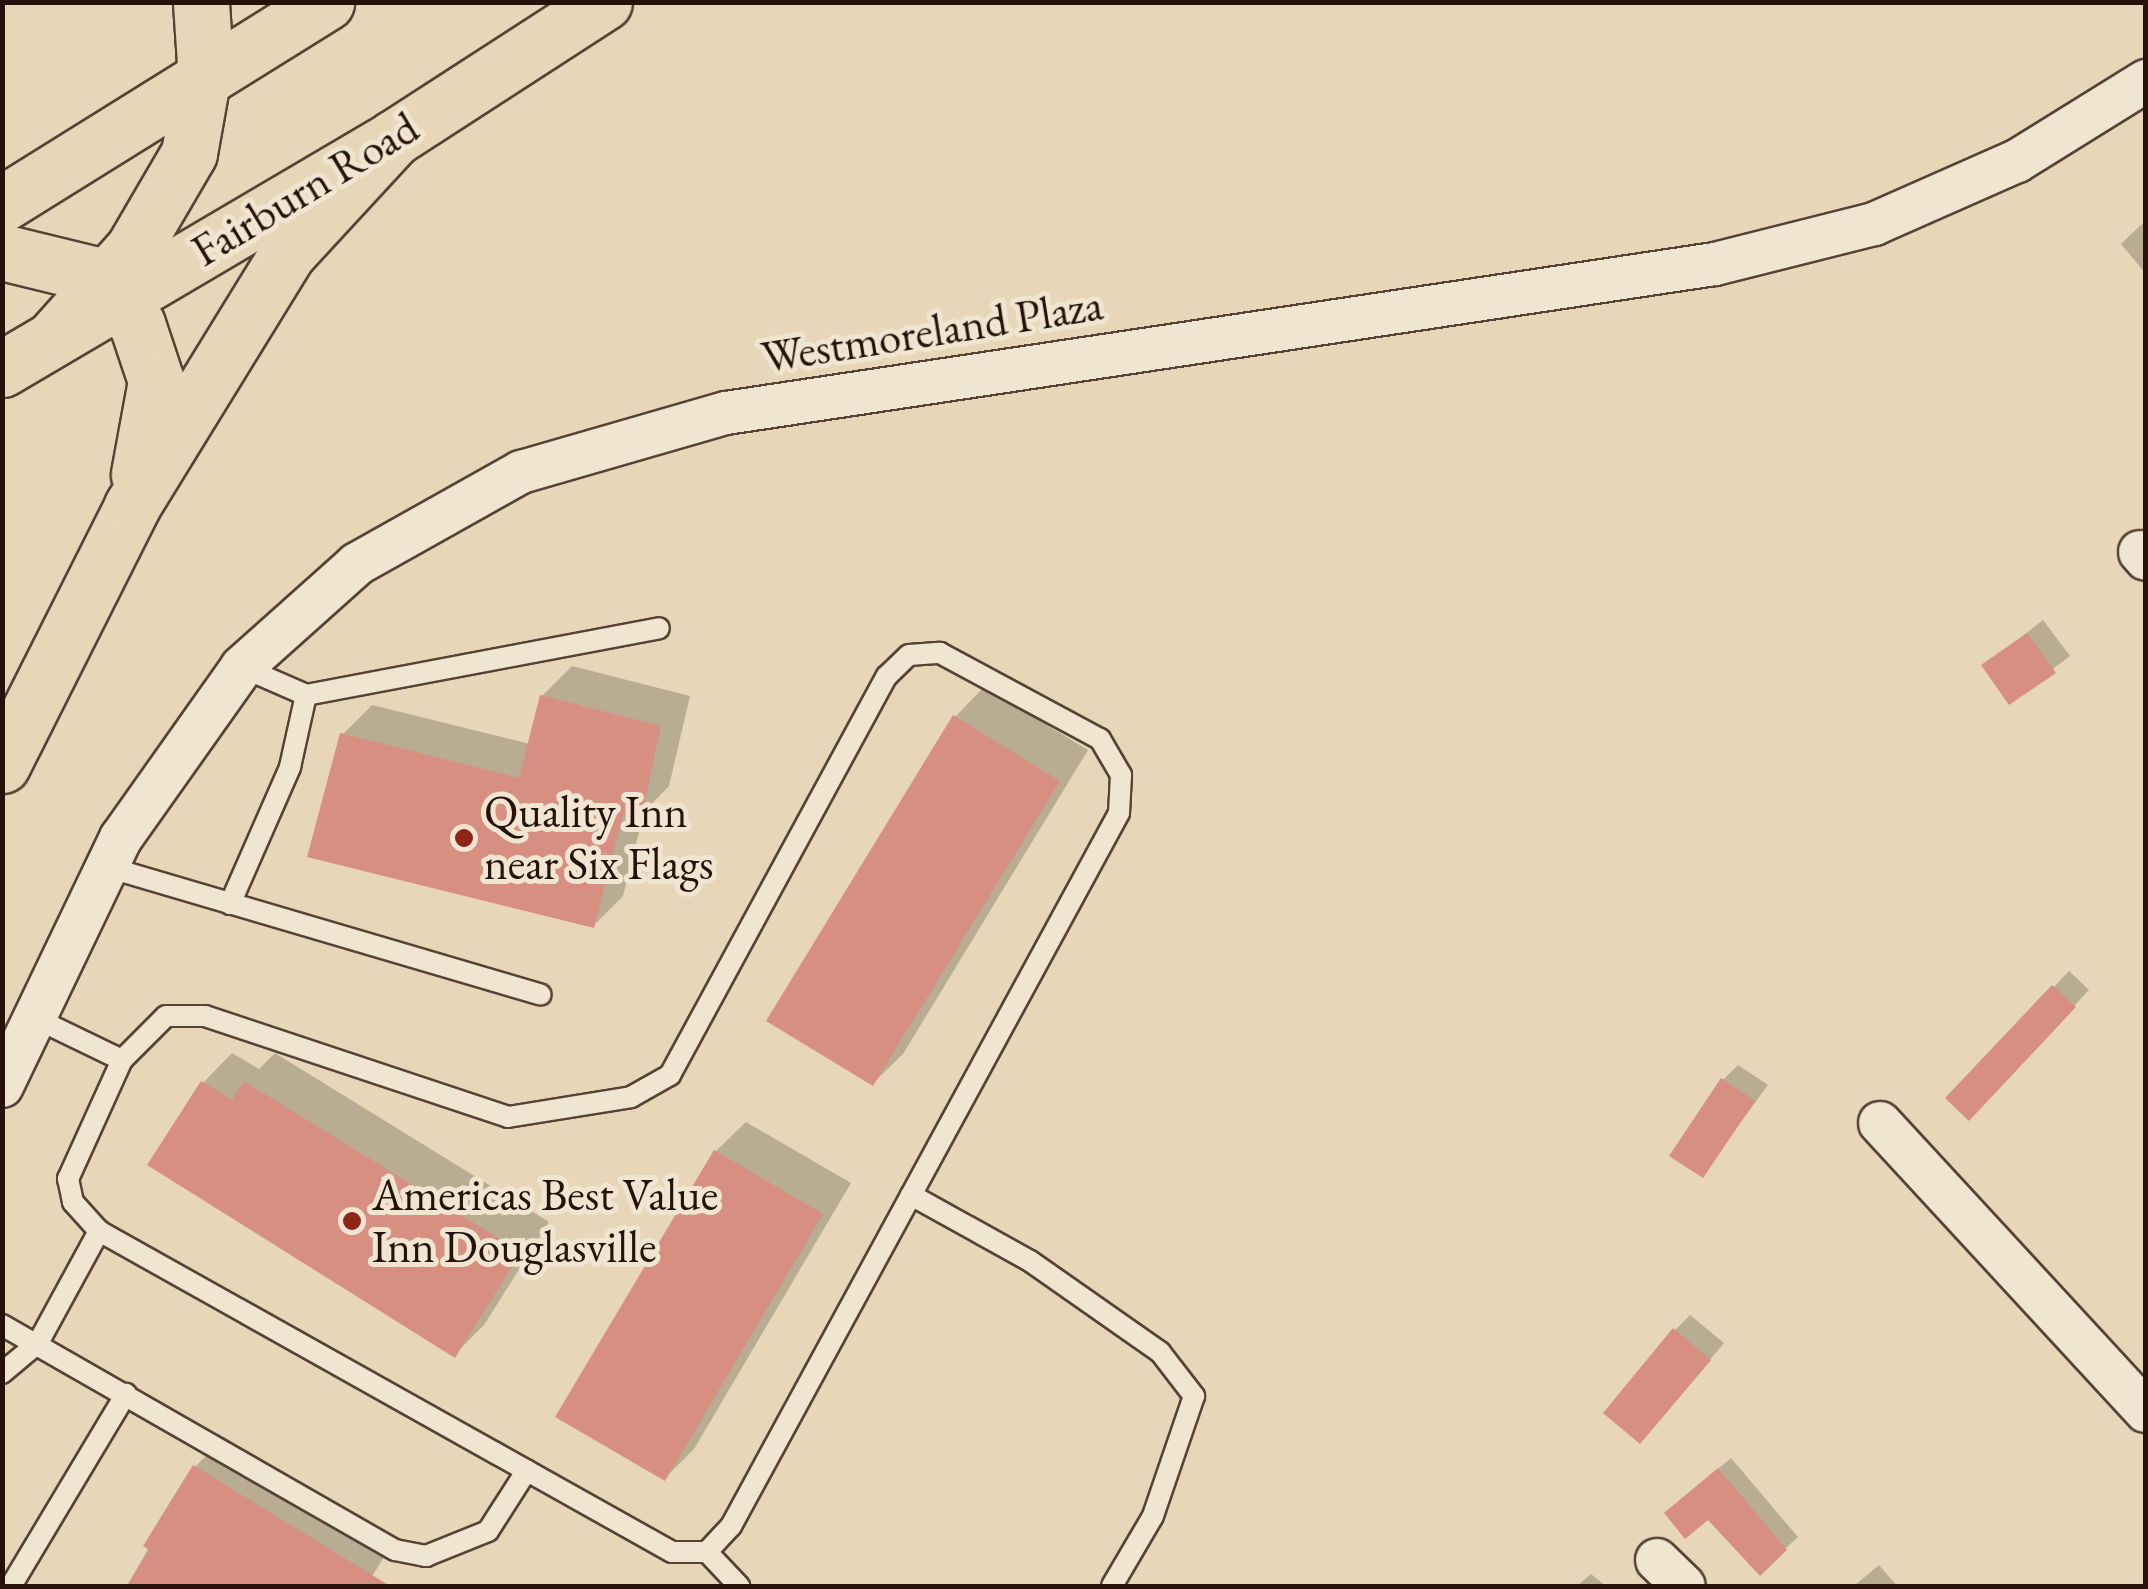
<!DOCTYPE html>
<html>
<head>
<meta charset="utf-8">
<style>
  body { margin:0 }
  #map { position:relative; width:2148px; height:1589px; overflow:hidden; background:#e7d7b8; font-family:"EB Garamond",serif }
  div>[style] { position:absolute }
  .shadow>* { inset:0; background:#0003 }
  .building>* { inset:0; background:#d78f81 }
  .roads { filter:drop-shadow(2px 0 #564336) drop-shadow(-2px 0 #564336) drop-shadow(0 2px #564336) drop-shadow(0 -2px #564336) }
  .service>* { height:20px; margin:-10px; padding:0 10px; transform-origin:10px; border-radius:10px; background:#efe5d1 }
  .minor>* { height:42px; margin:-21px; padding:0 21px; transform-origin:21px; border-radius:21px; background:#efe5d1 }
  .primary>* { height:55px; margin:-27.5px; padding:0 27.5px; transform-origin:27.5px; border-radius:27.5px; background:#e7d7b8 }
  .motorway>* { height:55px; margin:-27.5px; padding:0 27.5px; transform-origin:27.5px; border-radius:27.5px; background:#e7d7b8 }
  .dots>* { width:28px; height:28px; translate:-50% -50%; box-sizing:border-box; border:5px solid #efe5d1; border-radius:50% }
  span { translate:-50% -50%; white-space:nowrap; text-align:center; line-height:1.15; -webkit-text-stroke:10px #efe5d1; paint-order:stroke }
  .street-label { font-size:45px; color:#26120a }
  .poi-label { font-size:45px; color:#26120a }
  .left { translate:0 -50%; text-align:left }
  .frame { position:absolute; inset:0; border:5px solid #26120a; pointer-events:none }
</style>
</head>
<body>
<div id="map">
  <div class="shadow">
    <div style="clip-path:polygon(2146px 220px,2146px 274px,2121px 244px)"></div>
    <div style="clip-path:polygon(2043px 620px,2070px 656px,2009px 702px,1984px 666px)"></div>
    <div style="clip-path:polygon(572px 666px,690px 696px,669px 786px,644px 812px,623px 896px,593px 926px,342px 735px,372px 705px,530px 744px,542px 696px)"></div>
    <div style="clip-path:polygon(984px 687px,1088px 750px,903px 1054px,873px 1083px,955px 717px)"></div>
    <div style="clip-path:polygon(2069px 971px,2089px 990px,1984px 1103px,1949px 1098px)"></div>
    <div style="clip-path:polygon(232px 1053px,259px 1069px,275px 1053px,549px 1222px,484px 1325px,454px 1355px,203px 1083px)"></div>
    <div style="clip-path:polygon(1738px 1065px,1768px 1085px,1702px 1175px,1723px 1080px)"></div>
    <div style="clip-path:polygon(746px 1122px,851px 1183px,694px 1449px,665px 1478px,559px 1416px,716px 1151px)"></div>
    <div style="clip-path:polygon(1690px 1315px,1724px 1343px,1655px 1426px,1675px 1330px)"></div>
    <div style="clip-path:polygon(224px 1437px,394px 1541px,366px 1586px,127px 1586px,195px 1467px)"></div>
    <div style="clip-path:polygon(1731px 1458px,1798px 1537px,1760px 1572px,1708px 1517px,1679px 1501px)"></div>
    <div style="clip-path:polygon(1879px 1565px,1897px 1586px,1854px 1586px)"></div>
    <div style="clip-path:polygon(1591px 1574px,1606px 1586px,1577px 1586px)"></div>
  </div>
  <div class="building">
    <div style="clip-path:polygon(2027px 633px,2056px 673px,2009px 705px,1981px 665px)"></div>
    <div style="clip-path:polygon(540px 695px,661px 726px,641px 819px,623px 815px,594px 928px,307px 857px,340px 733px,519px 778px)"></div>
    <div style="clip-path:polygon(953px 715px,1060px 781px,873px 1086px,766px 1021px)"></div>
    <div style="clip-path:polygon(2052px 985px,2076px 1007px,1969px 1121px,1945px 1098px)"></div>
    <div style="clip-path:polygon(1721px 1078px,1755px 1101px,1703px 1178px,1669px 1156px)"></div>
    <div style="clip-path:polygon(201px 1081px,232px 1100px,244px 1081px,521px 1252px,455px 1358px,147px 1165px)"></div>
    <div style="clip-path:polygon(714px 1150px,823px 1214px,665px 1481px,555px 1417px)"></div>
    <div style="clip-path:polygon(1673px 1328px,1711px 1360px,1640px 1444px,1603px 1413px)"></div>
    <div style="clip-path:polygon(193px 1465px,390px 1586px,127px 1586px,149px 1550px,143px 1546px)"></div>
    <div style="clip-path:polygon(1718px 1468px,1787px 1550px,1760px 1576px,1708px 1520px,1685px 1539px,1664px 1513px)"></div>
  </div>
  <div class="roads">
    <div class="service">
      <div style="left:940px;top:653px;width:182px;rotate:28.3deg"></div>
      <div style="left:1100px;top:739px;width:42px;rotate:59.7deg"></div>
      <div style="left:1121px;top:775px;width:38px;rotate:93deg"></div>
      <div style="left:1119px;top:813px;width:812px;rotate:118.55deg"></div>
      <div style="left:731px;top:1526px;width:35px;rotate:133deg"></div>
      <div style="left:707px;top:1552px;width:35px;rotate:180deg"></div>
      <div style="left:672px;top:1552px;width:657px;rotate:-150.74deg"></div>
      <div style="left:99px;top:1231px;width:39px;rotate:-132deg"></div>
      <div style="left:73px;top:1202px;width:24px;rotate:-102deg"></div>
      <div style="left:68px;top:1179px;width:131px;rotate:-65.6deg"></div>
      <div style="left:122px;top:1060px;width:62px;rotate:-45deg"></div>
      <div style="left:166px;top:1016px;width:39px"></div>
      <div style="left:205px;top:1016px;width:319px;rotate:18.4deg"></div>
      <div style="left:508px;top:1117px;width:125px;rotate:-9.2deg"></div>
      <div style="left:631px;top:1097px;width:45px;rotate:-29.4deg"></div>
      <div style="left:670px;top:1075px;width:454px;rotate:-61.5deg"></div>
      <div style="left:887px;top:676px;width:30px;rotate:-44deg"></div>
      <div style="left:909px;top:655px;width:31px;rotate:-4deg"></div>
      <div style="left:242px;top:667px;width:70px;rotate:23.6deg"></div>
      <div style="left:306px;top:695px;width:359px;rotate:-10.7deg"></div>
      <div style="left:107px;top:867px;width:452px;rotate:16.4deg"></div>
      <div style="left:230px;top:904px;width:150px;rotate:-66.3deg"></div>
      <div style="left:290px;top:767px;width:74px;rotate:-77.5deg"></div>
      <div style="left:35px;top:1018px;width:97px;rotate:25.8deg"></div>
      <div style="left:911px;top:1195px;width:136px;rotate:29deg"></div>
      <div style="left:1030px;top:1261px;width:159px;rotate:35deg"></div>
      <div style="left:1160px;top:1352px;width:56px;rotate:52.3deg"></div>
      <div style="left:1194px;top:1396px;width:127px;rotate:108.9deg"></div>
      <div style="left:1153px;top:1516px;width:81px;rotate:120.4deg"></div>
      <div style="left:2px;top:1325px;width:453px;rotate:29.8deg"></div>
      <div style="left:395px;top:1550px;width:32px;rotate:11deg"></div>
      <div style="left:426px;top:1556px;width:67px;rotate:-22deg"></div>
      <div style="left:488px;top:1531px;width:72px;rotate:-57.4deg"></div>
      <div style="left:2px;top:1373px;width:47px;rotate:-39.8deg"></div>
      <div style="left:38px;top:1343px;width:128px;rotate:-61.4deg"></div>
      <div style="left:707px;top:1552px;width:47px;rotate:46.7deg"></div>
      <div style="left:11px;top:1586px;width:224px;rotate:-59.1deg"></div>
    </div>
    <div class="minor">
      <div style="left:2140px;top:552px;width:9px;rotate:49deg"></div>
      <div style="left:2px;top:1086px;width:275px;rotate:-64.4deg"></div>
      <div style="left:121px;top:838px;width:209px;rotate:-54.7deg"></div>
      <div style="left:242px;top:667px;width:154px;rotate:-41.8deg"></div>
      <div style="left:357px;top:564px;width:188px;rotate:-29.3deg"></div>
      <div style="left:521px;top:472px;width:213px;rotate:-16.1deg"></div>
      <div style="left:726px;top:413px;width:1000px;rotate:-8.57deg"></div>
      <div style="left:1715px;top:264px;width:164px;rotate:-14.1deg"></div>
      <div style="left:1874px;top:224px;width:156px;rotate:-23.8deg"></div>
      <div style="left:2017px;top:161px;width:152px;rotate:-31.8deg"></div>
      <div style="left:1880px;top:1123px;width:392px;rotate:47.3deg"></div>
      <div style="left:1657px;top:1560px;width:37px;rotate:44deg"></div>
    </div>
    <div class="primary">
      <div style="left:2px;top:204px;width:382px;rotate:-31.9deg"></div>
      <div style="left:2px;top:369px;width:455px;rotate:-30.5deg"></div>
      <div style="left:394px;top:138px;width:250px;rotate:-32.9deg"></div>
    </div>
    <div class="motorway">
      <div style="left:2px;top:252px;width:93px;rotate:13.7deg"></div>
      <div style="left:92px;top:274px;width:67px;rotate:48deg"></div>
      <div style="left:137px;top:324px;width:60px;rotate:71.6deg"></div>
      <div style="left:156px;top:381px;width:95px;rotate:100.4deg"></div>
      <div style="left:55px;top:336px;width:117px;rotate:-48.1deg"></div>
      <div style="left:133px;top:249px;width:111px;rotate:-59.7deg"></div>
      <div style="left:189px;top:153px;width:91px;rotate:-79.9deg"></div>
      <div style="left:205px;top:63px;width:61px;rotate:-93.8deg"></div>
      <div style="left:2px;top:765px;width:290px;rotate:-63.3deg"></div>
      <div style="left:132px;top:506px;width:296px;rotate:-58.4deg"></div>
      <div style="left:287px;top:254px;width:158px;rotate:-47.3deg"></div>
    </div>
  </div>
  <div class="dots">
    <div style="left:464px;top:838px;background:#8f2418"></div>
    <div style="left:352px;top:1221px;background:#8f2418"></div>
  </div>
  <div class="street-label">
    <span style="left:305px;top:189px;rotate:-31deg">Fairburn Road</span>
    <span style="left:932px;top:331px;rotate:-9deg">Westmoreland Plaza</span>
  </div>
  <div class="poi-label">
    <span class="left" style="left:484px;top:838px">Quality Inn<br>near Six Flags</span>
    <span class="left" style="left:372px;top:1221px">Americas Best Value<br>Inn Douglasville</span>
  </div>
  <div class="frame"></div>
</div>
</body>
</html>
